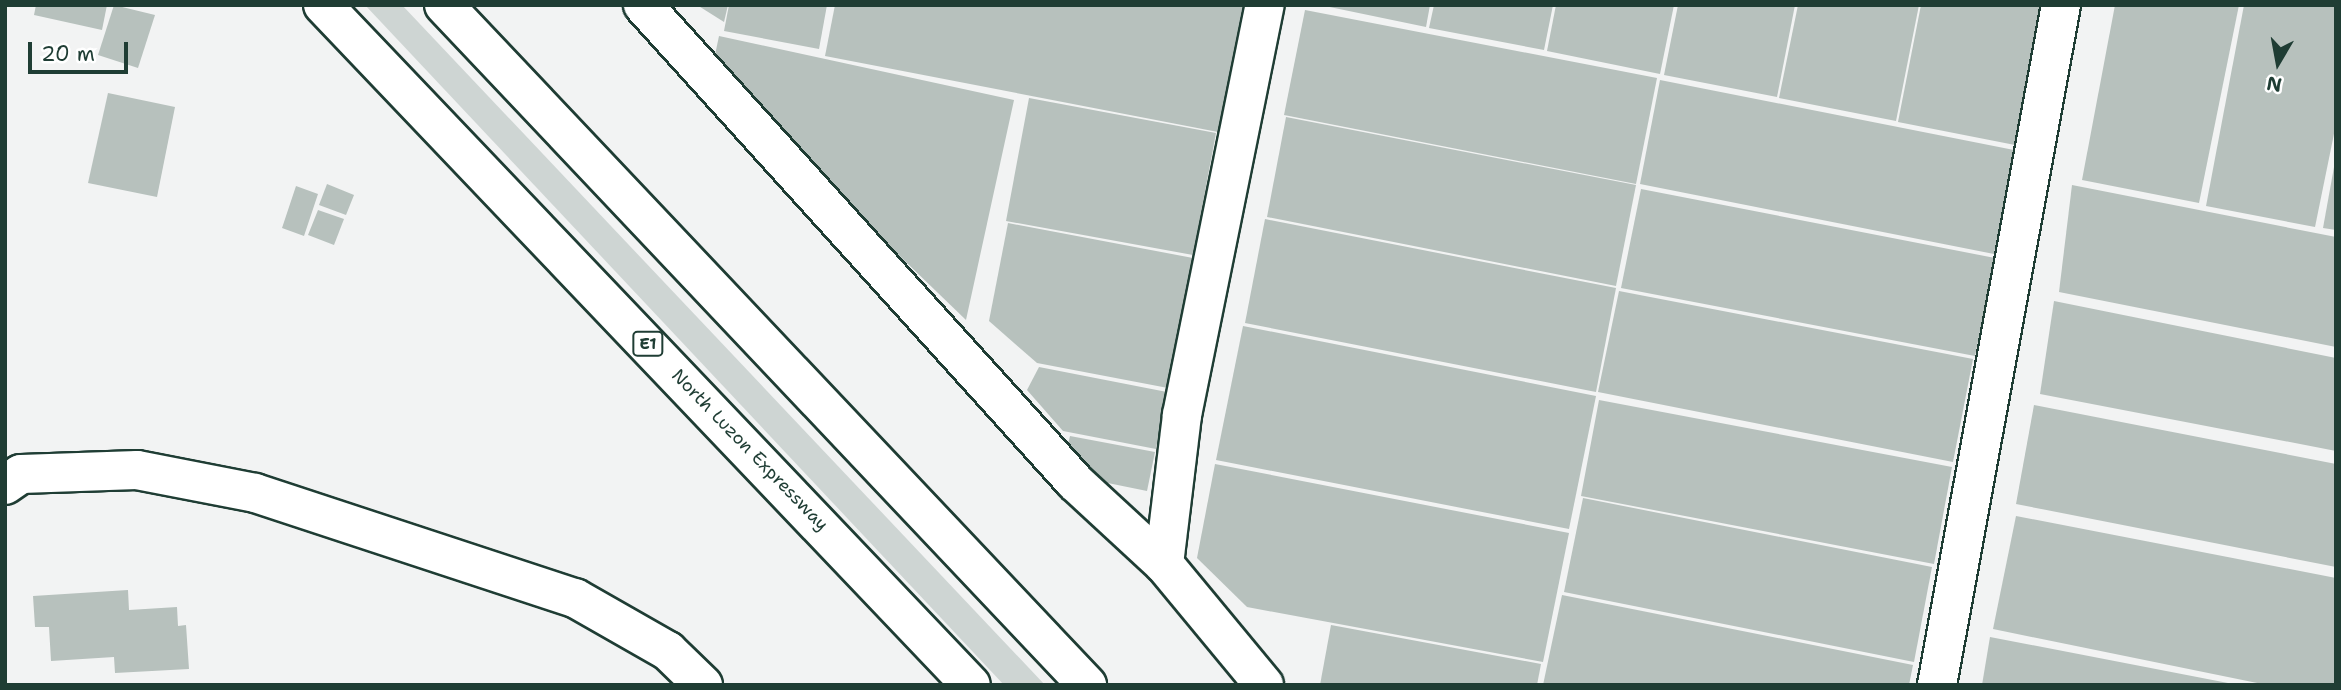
<!DOCTYPE html>
<html>
<head>
<meta charset="utf-8">
<style>
  body { margin:0 }
  #map { position:relative; width:2341px; height:690px; overflow:hidden; background:#f2f3f3; font-family:"Shantell Sans",sans-serif }
  div>[style] { position:absolute }
  .green>* { inset:0; background:#ced5d3 }
  .building>* { inset:0; background:#b7c1bd }
  .roads { filter:drop-shadow(2px 0 #1f3d34) drop-shadow(-2px 0 #1f3d34) drop-shadow(0 2px #1f3d34) drop-shadow(0 -2px #1f3d34) }
  .minor>* { height:38px; margin:-19px; padding:0 19px; transform-origin:19px; border-radius:19px; background:#fff }
  .highway>* { height:38px; margin:-19px; padding:0 19px; transform-origin:19px; border-radius:19px; background:#fff }
  span { translate:-50% -50%; white-space:nowrap; text-align:center; line-height:1.15; -webkit-text-stroke:5px #fff; paint-order:stroke }
  .shield-label span { padding:2px 5px; background:#fff; border:2px solid; border-radius:5px; -webkit-text-stroke-width:0 }
  .shield-label { font-size:16px; color:#1f3d34; font-weight:700 }
  .street-label { font-size:18px; color:#1f3d34 }
  .frame { position:absolute; inset:0; border:7px solid #1f3d34; pointer-events:none }
  .north { position:absolute; left:2243px; top:28px; width:70px; height:70px; -webkit-text-stroke:5px #fff; paint-order:stroke; rotate:190deg; font-size:19px; font-weight:700; line-height:28px; text-align:center; color:#1f3d34 }
  .north::after { content:''; display:block; margin:auto; width:24px; height:32px; background:#1f3d34; clip-path:polygon(50% 0,100% 100%,50% 72%,0 100%) }
  .scale { position:absolute; left:28px; top:42px; width:100px; height:32px; box-sizing:border-box; border:4px solid #1f3d34; border-top:0; padding-left:9px; font-size:21px; line-height:24px; white-space:nowrap; color:#1f3d34; -webkit-text-stroke:5px #fff; paint-order:stroke }
</style>
</head>
<body>
<div id="map">
  <div class="green">
    <div style="clip-path:polygon(365px 5px,402px 5px,1045px 685px,1004px 685px)"></div>
  </div>
  <div class="building">
    <div style="clip-path:polygon(36px 5px,107px 5px,102px 30px,34px 15px)"></div>
    <div style="clip-path:polygon(114px 5px,155px 15px,138px 68px,98px 55px)"></div>
    <div style="clip-path:polygon(697px 5px,728px 5px,724px 22px)"></div>
    <div style="clip-path:polygon(729px 5px,827px 5px,819px 49px,724px 31px)"></div>
    <div style="clip-path:polygon(835px 5px,1243px 5px,1218px 132px,825px 56px)"></div>
    <div style="clip-path:polygon(1320px 5px,1430px 5px,1426px 27px)"></div>
    <div style="clip-path:polygon(1434px 5px,1553px 5px,1544px 50px,1429px 28px)"></div>
    <div style="clip-path:polygon(1556px 5px,1674px 5px,1660px 74px,1547px 51px)"></div>
    <div style="clip-path:polygon(1678px 5px,1795px 5px,1777px 97px,1664px 75px)"></div>
    <div style="clip-path:polygon(1798px 5px,1919px 5px,1896px 121px,1779px 98px)"></div>
    <div style="clip-path:polygon(1921px 5px,2043px 5px,2015px 145px,1898px 122px)"></div>
    <div style="clip-path:polygon(2115px 5px,2239px 5px,2199px 203px,2082px 180px)"></div>
    <div style="clip-path:polygon(2244px 5px,2336px 5px,2336px 124px,2315px 227px,2206px 206px)"></div>
    <div style="clip-path:polygon(1305px 10px,1657px 78px,1636px 184px,1284px 115px)"></div>
    <div style="clip-path:polygon(719px 36px,1014px 100px,966px 320px,711px 74px)"></div>
    <div style="clip-path:polygon(1660px 80px,2014px 150px,1994px 254px,1640px 184px)"></div>
    <div style="clip-path:polygon(108px 93px,175px 107px,157px 197px,88px 183px)"></div>
    <div style="clip-path:polygon(1029px 98px,1216px 133px,1193px 255px,1006px 221px)"></div>
    <div style="clip-path:polygon(1286px 117px,1636px 185px,1616px 286px,1267px 217px)"></div>
    <div style="clip-path:polygon(2334px 167px,2336px 167px,2336px 230px,2323px 228px)"></div>
    <div style="clip-path:polygon(327px 184px,354px 195px,346px 215px,319px 205px)"></div>
    <div style="clip-path:polygon(2072px 185px,2336px 237px,2336px 347px,2059px 292px)"></div>
    <div style="clip-path:polygon(296px 186px,318px 194px,304px 236px,282px 228px)"></div>
    <div style="clip-path:polygon(1641px 189px,1995px 258px,1975px 356px,1621px 288px)"></div>
    <div style="clip-path:polygon(318px 210px,344px 219px,334px 245px,308px 235px)"></div>
    <div style="clip-path:polygon(1265px 219px,1616px 288px,1596px 392px,1245px 323px)"></div>
    <div style="clip-path:polygon(1008px 223px,1193px 258px,1168px 388px,1037px 363px,989px 321px)"></div>
    <div style="clip-path:polygon(1619px 291px,1973px 359px,1953px 462px,1598px 392px)"></div>
    <div style="clip-path:polygon(2054px 301px,2336px 358px,2336px 451px,2040px 394px)"></div>
    <div style="clip-path:polygon(1243px 326px,1596px 396px,1569px 529px,1216px 460px)"></div>
    <div style="clip-path:polygon(1039px 367px,1167px 392px,1156px 449px,1063px 431px,1027px 390px)"></div>
    <div style="clip-path:polygon(1599px 400px,1952px 467px,1934px 564px,1581px 496px)"></div>
    <div style="clip-path:polygon(2034px 405px,2336px 464px,2336px 567px,2016px 504px)"></div>
    <div style="clip-path:polygon(1070px 436px,1155px 452px,1147px 491px,1098px 481px,1068px 444px)"></div>
    <div style="clip-path:polygon(1215px 464px,1569px 533px,1543px 662px,1247px 607px,1197px 558px)"></div>
    <div style="clip-path:polygon(1583px 498px,1932px 567px,1914px 662px,1564px 592px)"></div>
    <div style="clip-path:polygon(2016px 516px,2336px 578px,2336px 685px,2267px 685px,1993px 629px)"></div>
    <div style="clip-path:polygon(128px 590px,129px 610px,177px 607px,178px 626px,186px 625px,189px 669px,115px 673px,114px 657px,51px 661px,49px 627px,35px 627px,33px 596px)"></div>
    <div style="clip-path:polygon(1562px 595px,1913px 665px,1909px 685px,1543px 685px)"></div>
    <div style="clip-path:polygon(1331px 625px,1541px 664px,1537px 685px,1320px 685px)"></div>
    <div style="clip-path:polygon(1990px 637px,2228px 683px,2228px 685px,1982px 685px)"></div>
  </div>
  <div class="roads">
    <div class="minor">
      <div style="left:643px;top:5px;width:644px;rotate:47.83deg"></div>
      <div style="left:1075px;top:482px;width:121px;rotate:42.7deg"></div>
      <div style="left:1164px;top:564px;width:157px;rotate:50.4deg"></div>
      <div style="left:5px;top:485px;width:19px;rotate:-35deg"></div>
      <div style="left:21px;top:474px;width:116px;rotate:-2deg"></div>
      <div style="left:137px;top:470px;width:120px;rotate:11deg"></div>
      <div style="left:255px;top:493px;width:337px;rotate:18.2deg"></div>
      <div style="left:575px;top:598px;width:107px;rotate:29.7deg"></div>
      <div style="left:668px;top:651px;width:49px;rotate:44.2deg"></div>
      <div style="left:1164px;top:564px;width:150px;rotate:-83.1deg"></div>
      <div style="left:1182px;top:415px;width:418px;rotate:-78.6deg"></div>
      <div style="left:1937px;top:685px;width:691px;rotate:-79.67deg"></div>
    </div>
    <div class="highway">
      <div style="left:323px;top:5px;width:939px;rotate:46.38deg"></div>
      <div style="left:444px;top:5px;width:936px;rotate:46.6deg"></div>
    </div>
  </div>
  <div class="shield-label">
    <span style="left:648px;top:344px">E1</span>
  </div>
  <div class="street-label">
    <span style="left:750px;top:450px;rotate:46deg">North Luzon Expressway</span>
  </div>
  <div class="frame"></div>
  <div class="north">N</div>
  <div class="scale">20 m</div>
</div>
</body>
</html>
